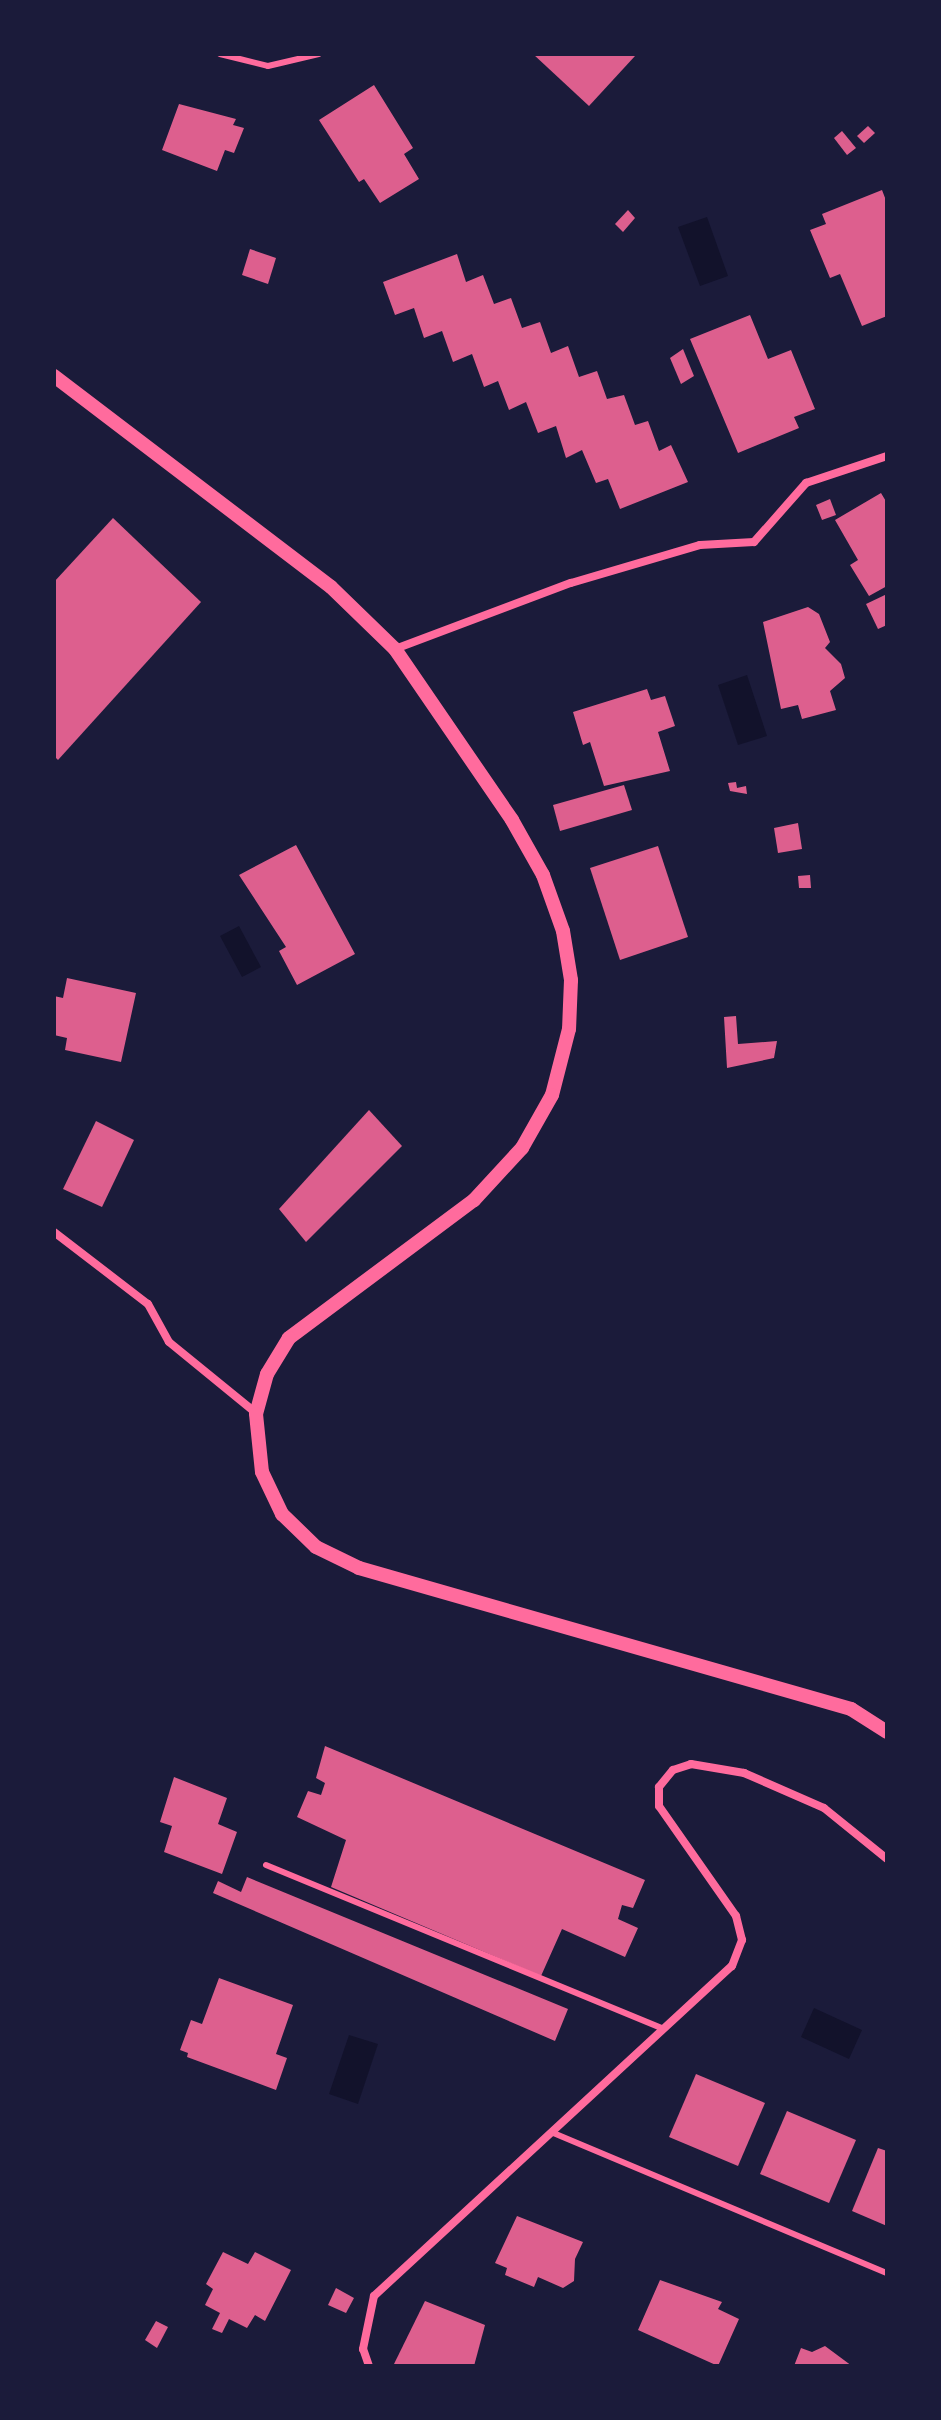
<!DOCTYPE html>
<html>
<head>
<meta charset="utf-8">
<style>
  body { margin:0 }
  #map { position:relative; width:941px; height:2420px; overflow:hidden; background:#1b1b3a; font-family:Barlow,sans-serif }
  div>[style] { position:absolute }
  .water>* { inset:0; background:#12122b }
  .building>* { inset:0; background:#dd5f8e }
  .service>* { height:6px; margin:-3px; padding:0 3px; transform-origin:3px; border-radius:3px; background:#ff6b9d }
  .minor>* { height:8px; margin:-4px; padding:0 4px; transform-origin:4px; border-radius:4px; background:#ff6b9d }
  .tertiary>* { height:14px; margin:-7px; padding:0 7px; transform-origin:7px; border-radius:7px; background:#ff6b9d }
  span { translate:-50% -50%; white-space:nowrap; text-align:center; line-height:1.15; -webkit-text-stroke:8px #1b1b3a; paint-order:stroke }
  .frame { position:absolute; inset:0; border:56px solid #1b1b3a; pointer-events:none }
</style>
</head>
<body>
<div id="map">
  <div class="water">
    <div style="clip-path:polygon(707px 217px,728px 276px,700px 286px,678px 227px)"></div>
    <div style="clip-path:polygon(747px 675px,767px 736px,738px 745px,718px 685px)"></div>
    <div style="clip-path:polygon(239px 926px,261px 967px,242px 977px,220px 936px)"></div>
    <div style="clip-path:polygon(814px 2008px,862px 2030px,849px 2059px,801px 2037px)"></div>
    <div style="clip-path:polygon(349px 2035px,378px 2044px,358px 2104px,329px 2094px)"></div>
  </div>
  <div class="building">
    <div style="clip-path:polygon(533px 54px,633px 54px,635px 56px,589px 106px)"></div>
    <div style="clip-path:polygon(374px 85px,413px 148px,404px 154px,419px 179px,380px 203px,364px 179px,359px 182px,319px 120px)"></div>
    <div style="clip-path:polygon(179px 104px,236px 119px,233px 125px,244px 128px,234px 153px,225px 150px,217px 171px,162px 150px)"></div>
    <div style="clip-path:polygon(868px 126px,875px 133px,864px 143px,857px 136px)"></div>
    <div style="clip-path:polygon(842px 131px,856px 148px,847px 155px,834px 138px)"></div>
    <div style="clip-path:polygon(882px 190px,887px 203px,887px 316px,862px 326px,840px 274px,830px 278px,810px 230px,826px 224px,822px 214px)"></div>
    <div style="clip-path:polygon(628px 210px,635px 218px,623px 232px,615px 224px)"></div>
    <div style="clip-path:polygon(250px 249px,276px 258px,268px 284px,242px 275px)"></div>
    <div style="clip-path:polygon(457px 254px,466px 282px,483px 275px,494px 304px,511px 298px,522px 328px,540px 322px,551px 353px,568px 346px,579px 377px,597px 371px,607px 399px,624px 395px,635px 425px,648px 421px,659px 451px,671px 445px,688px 482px,620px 509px,608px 479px,596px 483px,582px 450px,566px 458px,556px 426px,538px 433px,526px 402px,509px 410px,498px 381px,484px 387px,472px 354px,453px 362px,442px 331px,424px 338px,414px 308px,395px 315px,383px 282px)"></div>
    <div style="clip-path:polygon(750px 315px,768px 359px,791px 350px,815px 409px,794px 417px,799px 428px,738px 453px,690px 339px)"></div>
    <div style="clip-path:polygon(683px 349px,694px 376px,681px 384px,670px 358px)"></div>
    <div style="clip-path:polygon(881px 493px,887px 503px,887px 586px,869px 596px,850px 565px,858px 560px,835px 520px)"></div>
    <div style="clip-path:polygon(830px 499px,836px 515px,822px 520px,816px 505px)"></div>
    <div style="clip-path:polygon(113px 518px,201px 602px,58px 760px,54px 756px,54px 582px)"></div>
    <div style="clip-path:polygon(887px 594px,887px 625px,878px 629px,866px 604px)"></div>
    <div style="clip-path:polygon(808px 607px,819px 614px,830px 642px,825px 648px,841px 664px,845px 678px,830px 691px,836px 710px,802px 719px,798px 705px,781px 709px,763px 622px)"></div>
    <div style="clip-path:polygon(647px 689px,651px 700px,665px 696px,675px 726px,658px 732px,670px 771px,604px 786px,590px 742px,583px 745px,573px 712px)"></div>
    <div style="clip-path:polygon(736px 782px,737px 788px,746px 786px,747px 794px,730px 791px,728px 783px)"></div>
    <div style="clip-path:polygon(624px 785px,632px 810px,560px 831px,553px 805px)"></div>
    <div style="clip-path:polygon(798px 823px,802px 849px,778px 853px,774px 828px)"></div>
    <div style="clip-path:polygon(296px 845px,355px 954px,297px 985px,279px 951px,286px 947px,239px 875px)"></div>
    <div style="clip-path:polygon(658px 846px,688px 937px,620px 960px,590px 868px)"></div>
    <div style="clip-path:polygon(810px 875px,811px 888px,799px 888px,798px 876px)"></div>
    <div style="clip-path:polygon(67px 978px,136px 993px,121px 1062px,65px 1050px,67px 1038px,54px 1035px,54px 996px,63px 998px)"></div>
    <div style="clip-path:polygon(736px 1016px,738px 1044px,777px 1041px,774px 1058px,727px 1068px,724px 1017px)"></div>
    <div style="clip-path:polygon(369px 1110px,402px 1146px,306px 1242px,279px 1209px)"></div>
    <div style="clip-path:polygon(96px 1121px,134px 1140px,102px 1207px,63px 1189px)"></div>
    <div style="clip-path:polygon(325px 1746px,645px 1880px,633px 1908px,622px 1905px,618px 1919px,638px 1928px,625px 1957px,562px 1929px,541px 1976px,331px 1887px,346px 1840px,297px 1817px,308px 1791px,321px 1795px,325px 1783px,316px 1778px)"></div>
    <div style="clip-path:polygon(174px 1777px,227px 1798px,218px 1824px,237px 1832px,222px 1874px,164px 1852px,172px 1826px,160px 1822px)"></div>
    <div style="clip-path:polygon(247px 1877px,568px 2009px,555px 2041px,213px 1893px,218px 1881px,241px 1892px)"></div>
    <div style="clip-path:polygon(219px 1978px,293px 2005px,276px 2054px,287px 2058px,276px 2090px,187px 2057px,188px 2053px,180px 2050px,191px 2020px,202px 2024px)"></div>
    <div style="clip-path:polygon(696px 2074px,765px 2103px,738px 2166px,669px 2137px)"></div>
    <div style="clip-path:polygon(787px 2111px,856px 2140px,829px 2203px,760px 2174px)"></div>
    <div style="clip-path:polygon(878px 2148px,887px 2151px,887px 2226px,852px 2211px)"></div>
    <div style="clip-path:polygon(517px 2216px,583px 2242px,575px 2259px,574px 2281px,563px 2288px,538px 2277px,534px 2287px,505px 2275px,507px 2268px,495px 2263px)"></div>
    <div style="clip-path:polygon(223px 2252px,248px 2264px,255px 2252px,291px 2270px,265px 2321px,255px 2315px,247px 2328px,229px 2319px,222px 2333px,212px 2329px,220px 2313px,205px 2305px,213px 2289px,206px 2284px)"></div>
    <div style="clip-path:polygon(660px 2280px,722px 2302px,718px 2309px,739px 2319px,718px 2366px,638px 2330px)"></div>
    <div style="clip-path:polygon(336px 2288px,354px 2298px,346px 2313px,328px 2305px)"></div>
    <div style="clip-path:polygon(425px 2301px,485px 2325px,474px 2366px,393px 2366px)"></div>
    <div style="clip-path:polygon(156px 2321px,168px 2327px,157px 2348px,145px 2340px)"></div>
    <div style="clip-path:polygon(825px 2346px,852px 2366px,794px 2366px,801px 2348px,812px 2352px)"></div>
  </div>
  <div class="service">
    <div style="left:220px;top:54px;width:49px;rotate:14deg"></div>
    <div style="left:268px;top:66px;width:52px;rotate:-13.2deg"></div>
    <div style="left:266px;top:1865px;width:430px;rotate:22.4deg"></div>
    <div style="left:551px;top:2132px;width:364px;rotate:22.8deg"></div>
  </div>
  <div class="minor">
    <div style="left:395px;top:649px;width:188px;rotate:-20.6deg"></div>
    <div style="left:571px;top:583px;width:134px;rotate:-16.4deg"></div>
    <div style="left:700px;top:545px;width:54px;rotate:-3.2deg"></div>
    <div style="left:754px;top:542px;width:79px;rotate:-48.6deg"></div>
    <div style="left:806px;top:483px;width:85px;rotate:-18.4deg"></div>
    <div style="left:54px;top:1232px;width:118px;rotate:37.5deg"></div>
    <div style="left:148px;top:1304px;width:43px;rotate:61.1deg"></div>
    <div style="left:169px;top:1342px;width:112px;rotate:39.2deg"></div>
    <div style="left:369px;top:2366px;width:18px;rotate:-109deg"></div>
    <div style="left:363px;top:2349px;width:54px;rotate:-78.3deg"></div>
    <div style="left:374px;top:2296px;width:487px;rotate:-42.7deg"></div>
    <div style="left:732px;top:1966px;width:28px;rotate:-69deg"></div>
    <div style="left:742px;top:1940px;width:25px;rotate:-104deg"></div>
    <div style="left:736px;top:1916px;width:134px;rotate:-125deg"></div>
    <div style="left:659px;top:1806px;width:19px;rotate:-90deg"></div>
    <div style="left:659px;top:1787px;width:22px;rotate:-51deg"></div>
    <div style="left:673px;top:1770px;width:19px;rotate:-18deg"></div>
    <div style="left:691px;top:1764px;width:54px;rotate:9.6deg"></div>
    <div style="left:744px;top:1773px;width:87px;rotate:23.6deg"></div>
    <div style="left:824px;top:1808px;width:81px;rotate:39deg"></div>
  </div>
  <div class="tertiary">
    <div style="left:54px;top:376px;width:348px;rotate:37.3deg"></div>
    <div style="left:331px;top:587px;width:89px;rotate:44.1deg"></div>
    <div style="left:395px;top:649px;width:207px;rotate:55.6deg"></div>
    <div style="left:512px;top:820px;width:63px;rotate:60.6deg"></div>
    <div style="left:543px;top:875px;width:59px;rotate:70.3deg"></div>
    <div style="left:563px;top:931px;width:50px;rotate:80.7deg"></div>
    <div style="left:571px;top:980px;width:49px;rotate:92.3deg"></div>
    <div style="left:569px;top:1029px;width:68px;rotate:104.4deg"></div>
    <div style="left:552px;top:1095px;width:61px;rotate:119.5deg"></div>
    <div style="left:522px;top:1148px;width:71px;rotate:132.7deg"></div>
    <div style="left:474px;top:1200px;width:231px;rotate:143.3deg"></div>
    <div style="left:289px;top:1338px;width:42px;rotate:121.4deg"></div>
    <div style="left:267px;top:1374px;width:41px;rotate:105.4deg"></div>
    <div style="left:256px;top:1414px;width:58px;rotate:84.1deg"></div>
    <div style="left:262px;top:1472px;width:47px;rotate:64.5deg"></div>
    <div style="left:282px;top:1514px;width:47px;rotate:44.1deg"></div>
    <div style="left:316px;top:1547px;width:48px;rotate:26deg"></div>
    <div style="left:359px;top:1568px;width:512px;rotate:15.99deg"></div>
    <div style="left:851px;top:1709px;width:43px;rotate:32.6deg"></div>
  </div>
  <div class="frame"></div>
</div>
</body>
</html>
